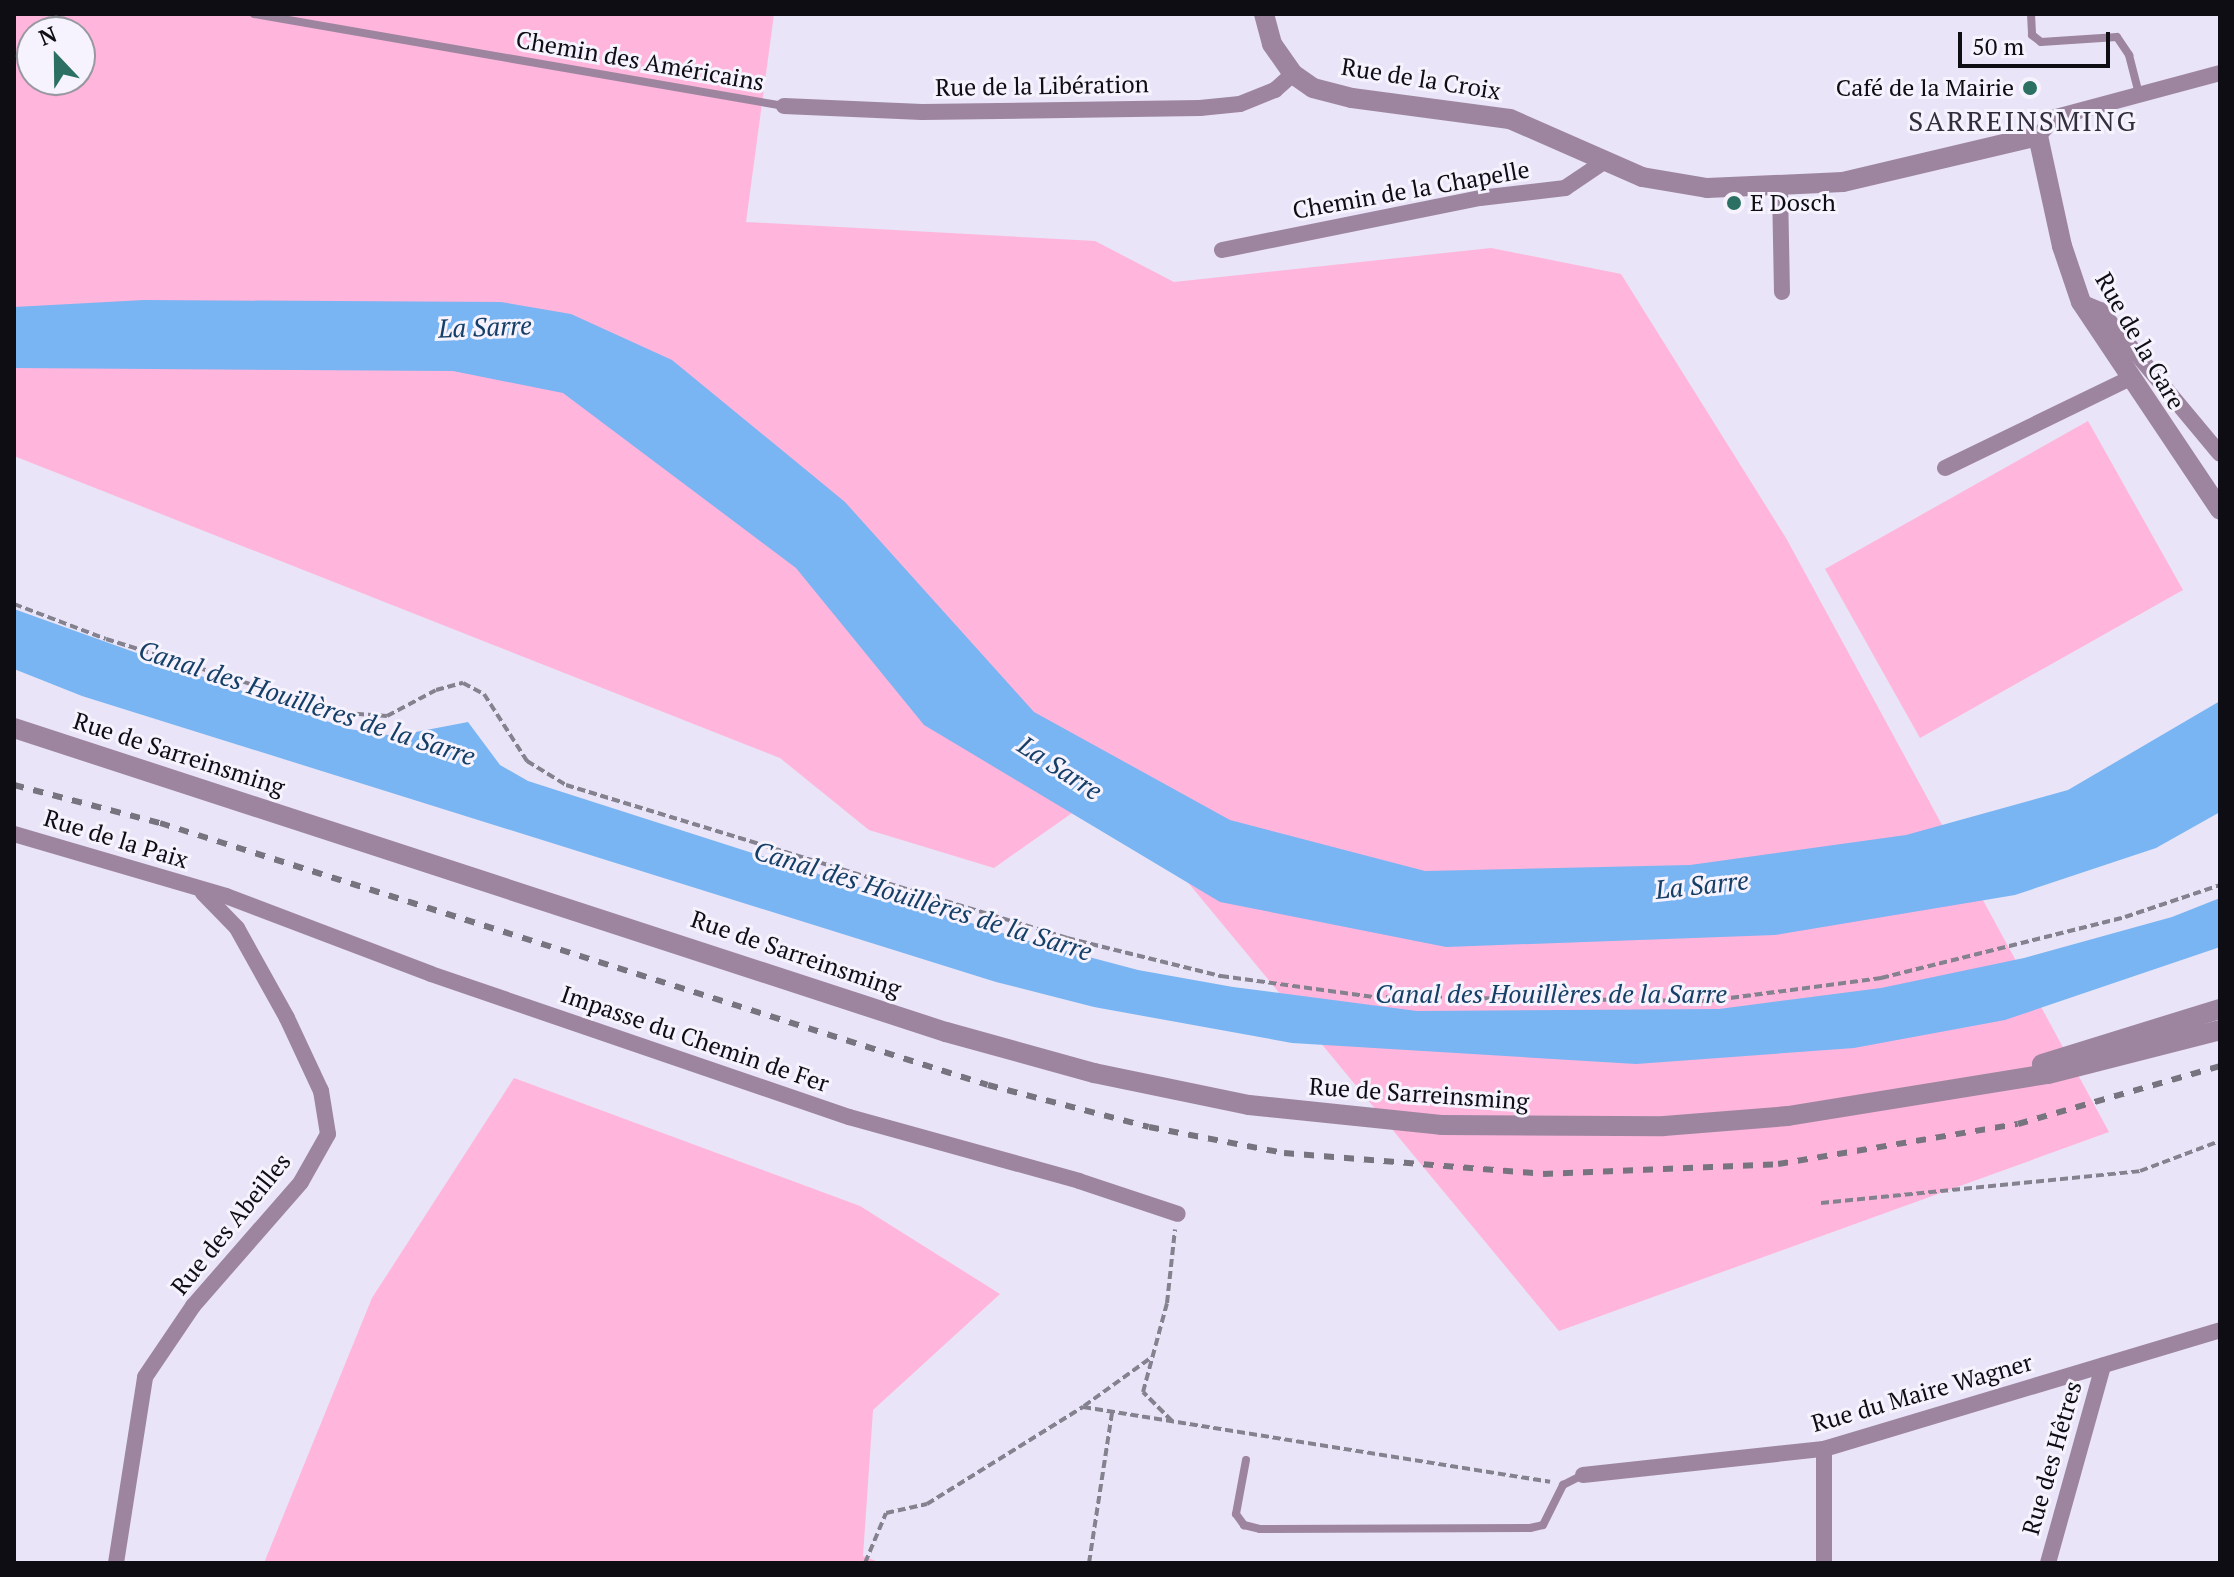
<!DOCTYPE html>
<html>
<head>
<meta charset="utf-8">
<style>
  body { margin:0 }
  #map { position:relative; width:2234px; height:1577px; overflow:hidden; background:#e9e4f7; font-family:"PT Serif",serif }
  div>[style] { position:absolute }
  .green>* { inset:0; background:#ffb5dc }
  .water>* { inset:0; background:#79b5f3 }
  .path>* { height:4px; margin-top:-2px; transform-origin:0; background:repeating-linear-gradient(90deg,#85828f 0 8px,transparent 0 12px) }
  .service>* { height:8px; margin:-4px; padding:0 4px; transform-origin:4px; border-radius:4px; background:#9d85a0 }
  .minor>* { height:16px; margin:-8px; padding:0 8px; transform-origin:8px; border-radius:8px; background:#9d85a0 }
  .tertiary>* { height:20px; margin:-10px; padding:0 10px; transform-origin:10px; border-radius:10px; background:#9d85a0 }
  .rail>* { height:6px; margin-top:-3px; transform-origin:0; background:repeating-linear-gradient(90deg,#777480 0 10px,transparent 0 20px) }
  .dots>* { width:22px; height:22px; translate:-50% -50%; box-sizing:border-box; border:4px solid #f6f3fe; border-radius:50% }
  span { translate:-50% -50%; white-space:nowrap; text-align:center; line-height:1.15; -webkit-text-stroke:6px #f6f3fe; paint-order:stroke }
  .street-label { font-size:24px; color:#0e0d13 }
  .poi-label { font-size:24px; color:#0e0d13 }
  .right { translate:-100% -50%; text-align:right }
  .left { translate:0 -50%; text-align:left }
  .water-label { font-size:26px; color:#153f67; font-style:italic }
  .quarter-label { font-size:28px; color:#322e3c; letter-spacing:2px }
  .frame { position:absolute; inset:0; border:16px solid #0e0d13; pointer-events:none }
  .north { position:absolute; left:16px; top:16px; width:80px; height:80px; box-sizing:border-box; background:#f6f3fe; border:2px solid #9997a0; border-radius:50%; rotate:338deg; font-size:22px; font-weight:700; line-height:32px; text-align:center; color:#0e0d13 }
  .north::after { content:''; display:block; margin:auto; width:28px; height:36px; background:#2c7063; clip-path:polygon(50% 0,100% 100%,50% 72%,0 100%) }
  .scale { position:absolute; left:1958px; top:32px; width:152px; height:36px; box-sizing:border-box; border:4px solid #0e0d13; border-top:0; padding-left:10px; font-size:24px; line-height:28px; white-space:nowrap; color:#0e0d13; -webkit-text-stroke:6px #f6f3fe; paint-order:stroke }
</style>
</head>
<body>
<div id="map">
  <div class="green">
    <div style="clip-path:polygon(evenodd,14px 14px,774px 14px,746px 222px,1095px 241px,1174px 282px,1491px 248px,1621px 274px,1786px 538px,2109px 1132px,1559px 1331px,1109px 787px,994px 868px,869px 830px,780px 758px,14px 456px,14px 14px,32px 32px,80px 32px,80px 80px,32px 80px,32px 32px)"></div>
    <div style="clip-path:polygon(2088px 421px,2183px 590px,1920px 738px,1825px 569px)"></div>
    <div style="clip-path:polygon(514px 1078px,860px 1206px,1000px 1294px,873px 1410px,863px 1556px,881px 1563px,264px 1563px,372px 1298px)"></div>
  </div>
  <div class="water">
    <div style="clip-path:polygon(144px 300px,501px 302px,571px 314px,672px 360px,845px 502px,1034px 712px,1230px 820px,1425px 871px,1690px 865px,1906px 835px,2068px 790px,2220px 701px,2220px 812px,2156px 848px,2015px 895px,1775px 935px,1446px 947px,1220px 902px,924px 725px,796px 568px,563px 393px,453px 371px,14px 368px,14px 307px)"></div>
    <div style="clip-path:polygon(14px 609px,349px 729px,395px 736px,468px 722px,500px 765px,528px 781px,1021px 939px,1138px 970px,1233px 987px,1417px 1011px,1719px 1009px,1881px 988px,2024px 958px,2172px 917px,2220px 898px,2220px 947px,2005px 1020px,1854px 1048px,1636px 1064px,1292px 1043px,1094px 1007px,996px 982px,82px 696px,14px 669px)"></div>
  </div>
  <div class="path">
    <div style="left:14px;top:604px;width:98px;rotate:20.8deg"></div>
    <div style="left:106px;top:639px;width:249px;rotate:17.3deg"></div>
    <div style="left:344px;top:713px;width:43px;rotate:4deg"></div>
    <div style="left:387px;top:716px;width:55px;rotate:-28deg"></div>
    <div style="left:436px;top:690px;width:28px;rotate:-15deg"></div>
    <div style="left:463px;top:683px;width:24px;rotate:28deg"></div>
    <div style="left:484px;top:694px;width:80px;rotate:57.3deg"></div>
    <div style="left:527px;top:761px;width:46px;rotate:31.6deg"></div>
    <div style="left:566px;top:785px;width:524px;rotate:16.98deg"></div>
    <div style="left:1067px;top:938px;width:159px;rotate:13.9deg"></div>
    <div style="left:1221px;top:976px;width:154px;rotate:7.8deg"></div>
    <div style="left:1374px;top:997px;width:333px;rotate:0.7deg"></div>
    <div style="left:1707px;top:1001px;width:176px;rotate:-7.5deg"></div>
    <div style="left:1881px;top:978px;width:252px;rotate:-14deg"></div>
    <div style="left:2125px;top:917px;width:100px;rotate:-18.6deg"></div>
    <div style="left:1821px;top:1203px;width:321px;rotate:-5.7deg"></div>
    <div style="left:2140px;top:1171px;width:85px;rotate:-20.6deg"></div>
    <div style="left:1084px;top:1406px;width:84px;rotate:-35.8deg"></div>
    <div style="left:1172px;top:1421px;width:41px;rotate:-135deg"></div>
    <div style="left:1143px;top:1392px;width:92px;rotate:-74.9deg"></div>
    <div style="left:1167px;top:1303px;width:74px;rotate:-83.8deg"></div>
    <div style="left:865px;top:1563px;width:54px;rotate:-67.2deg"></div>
    <div style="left:886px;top:1513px;width:42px;rotate:-12.4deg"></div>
    <div style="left:927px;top:1504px;width:184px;rotate:-31.9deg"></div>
    <div style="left:1083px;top:1407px;width:473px;rotate:9.1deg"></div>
    <div style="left:1089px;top:1563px;width:153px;rotate:-81.3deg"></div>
  </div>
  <div class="service">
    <div style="left:254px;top:14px;width:538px;rotate:9.85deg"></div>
    <div style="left:2031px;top:14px;width:21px;rotate:87deg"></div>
    <div style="left:2032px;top:35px;width:11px;rotate:38deg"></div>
    <div style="left:2041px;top:42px;width:76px;rotate:-3.8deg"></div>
    <div style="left:2117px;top:37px;width:22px;rotate:56deg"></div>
    <div style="left:2129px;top:55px;width:40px;rotate:75.6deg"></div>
    <div style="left:1246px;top:1460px;width:55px;rotate:100.5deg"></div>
    <div style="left:1236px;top:1514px;width:14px;rotate:54deg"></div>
    <div style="left:1244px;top:1525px;width:16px;rotate:14deg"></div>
    <div style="left:1260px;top:1529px;width:270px;rotate:-0.2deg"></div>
    <div style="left:1530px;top:1528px;width:13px;rotate:-13deg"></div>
    <div style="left:1543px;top:1525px;width:45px;rotate:-63.4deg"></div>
    <div style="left:1563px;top:1485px;width:22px;rotate:-27deg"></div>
  </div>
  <div class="minor">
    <div style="left:784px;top:106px;width:138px;rotate:2.5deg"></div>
    <div style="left:922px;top:112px;width:278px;rotate:-0.8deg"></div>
    <div style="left:1200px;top:108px;width:40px;rotate:-5.7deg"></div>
    <div style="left:1240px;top:104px;width:38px;rotate:-22deg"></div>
    <div style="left:1275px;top:90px;width:24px;rotate:-42deg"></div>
    <div style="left:2038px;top:136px;width:26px;rotate:-47deg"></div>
    <div style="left:2056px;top:117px;width:170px;rotate:-15deg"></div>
    <div style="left:1780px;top:188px;width:104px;rotate:88.9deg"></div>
    <div style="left:1222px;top:250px;width:263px;rotate:-11.4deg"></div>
    <div style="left:1480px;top:198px;width:86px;rotate:-6.7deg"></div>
    <div style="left:1565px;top:188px;width:45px;rotate:-34deg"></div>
    <div style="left:2081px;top:302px;width:21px;rotate:23deg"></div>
    <div style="left:2100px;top:310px;width:187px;rotate:50.2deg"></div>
    <div style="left:1945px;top:468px;width:203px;rotate:-25.9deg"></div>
    <div style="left:14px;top:834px;width:221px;rotate:16.3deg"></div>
    <div style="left:226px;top:896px;width:219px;rotate:20.8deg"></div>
    <div style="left:431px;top:974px;width:442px;rotate:18.9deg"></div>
    <div style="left:849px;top:1117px;width:239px;rotate:15.5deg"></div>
    <div style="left:1079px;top:1181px;width:104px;rotate:18.4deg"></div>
    <div style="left:1583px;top:1475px;width:242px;rotate:-6.2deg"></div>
    <div style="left:1824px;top:1449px;width:413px;rotate:-16.7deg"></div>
    <div style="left:116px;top:1563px;width:188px;rotate:-81.1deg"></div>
    <div style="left:145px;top:1377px;width:86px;rotate:-55.9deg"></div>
    <div style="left:193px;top:1306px;width:164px;rotate:-48.9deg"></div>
    <div style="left:301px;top:1182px;width:55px;rotate:-60.6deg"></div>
    <div style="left:328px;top:1134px;width:44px;rotate:-99.2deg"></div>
    <div style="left:321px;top:1091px;width:81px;rotate:-115deg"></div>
    <div style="left:287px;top:1018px;width:103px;rotate:-119.1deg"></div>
    <div style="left:237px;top:928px;width:49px;rotate:-134.2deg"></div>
    <div style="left:1824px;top:1563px;width:114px;rotate:-90deg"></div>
    <div style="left:2048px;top:1563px;width:205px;rotate:-74.4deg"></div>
  </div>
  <div class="tertiary">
    <div style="left:1264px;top:14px;width:31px;rotate:75deg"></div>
    <div style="left:1272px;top:44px;width:37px;rotate:55deg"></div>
    <div style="left:1293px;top:74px;width:24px;rotate:35deg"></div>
    <div style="left:1313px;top:88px;width:40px;rotate:14.4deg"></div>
    <div style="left:1352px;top:98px;width:159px;rotate:7.6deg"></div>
    <div style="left:1510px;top:119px;width:144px;rotate:23.7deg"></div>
    <div style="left:1642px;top:177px;width:66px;rotate:9.6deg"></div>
    <div style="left:1707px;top:188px;width:136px;rotate:-2.5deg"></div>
    <div style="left:1843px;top:182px;width:200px;rotate:-13.3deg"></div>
    <div style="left:2038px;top:136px;width:113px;rotate:77.7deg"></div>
    <div style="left:2062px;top:246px;width:59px;rotate:71.3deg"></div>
    <div style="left:2081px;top:302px;width:250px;rotate:56.2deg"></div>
    <div style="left:14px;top:728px;width:980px;rotate:18.07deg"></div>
    <div style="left:946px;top:1032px;width:154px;rotate:15.5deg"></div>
    <div style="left:1094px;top:1073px;width:158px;rotate:11.7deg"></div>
    <div style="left:1249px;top:1105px;width:193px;rotate:5.9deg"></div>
    <div style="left:1441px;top:1125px;width:223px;rotate:0.3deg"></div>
    <div style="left:1664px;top:1126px;width:124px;rotate:-4.6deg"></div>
    <div style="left:1788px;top:1116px;width:263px;rotate:-9.2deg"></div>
    <div style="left:2048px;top:1074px;width:178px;rotate:-14.3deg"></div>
    <div style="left:2042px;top:1064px;width:186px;rotate:-17.2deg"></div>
  </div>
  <div class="rail">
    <div style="left:14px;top:785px;width:151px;rotate:14.6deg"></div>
    <div style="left:160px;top:823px;width:868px;rotate:17.56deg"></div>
    <div style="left:988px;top:1085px;width:166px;rotate:14.6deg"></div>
    <div style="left:1149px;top:1127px;width:137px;rotate:10.9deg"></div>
    <div style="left:1284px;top:1153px;width:260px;rotate:4.6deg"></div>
    <div style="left:1543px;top:1174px;width:235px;rotate:-2.4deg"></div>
    <div style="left:1778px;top:1164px;width:243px;rotate:-9.5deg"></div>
    <div style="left:2018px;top:1124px;width:210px;rotate:-16deg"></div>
  </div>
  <div class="dots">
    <div style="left:2030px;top:88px;background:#2c7063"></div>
    <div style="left:1734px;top:203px;background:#2c7063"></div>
  </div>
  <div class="street-label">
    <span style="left:640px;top:61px;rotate:10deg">Chemin des Américains</span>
    <span style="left:1421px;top:79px;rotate:9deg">Rue de la Croix</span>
    <span style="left:1042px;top:86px;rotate:-1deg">Rue de la Libération</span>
    <span style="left:1411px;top:190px;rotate:-10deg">Chemin de la Chapelle</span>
    <span style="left:2140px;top:341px;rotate:60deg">Rue de la Gare</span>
    <span style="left:179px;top:754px;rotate:18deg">Rue de Sarreinsming</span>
    <span style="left:116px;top:839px;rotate:17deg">Rue de la Paix</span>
    <span style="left:796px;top:954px;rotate:19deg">Rue de Sarreinsming</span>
    <span style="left:695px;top:1039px;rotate:19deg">Impasse du Chemin de Fer</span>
    <span style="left:1419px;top:1094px;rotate:4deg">Rue de Sarreinsming</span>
    <span style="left:231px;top:1224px;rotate:-51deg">Rue des Abeilles</span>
    <span style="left:1922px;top:1393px;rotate:-16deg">Rue du Maire Wagner</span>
    <span style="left:2052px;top:1458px;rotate:-74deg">Rue des Hêtres</span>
  </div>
  <div class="poi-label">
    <span class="right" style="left:2014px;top:88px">Café de la Mairie</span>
    <span class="left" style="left:1750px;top:203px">E Dosch</span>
  </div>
  <div class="water-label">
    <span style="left:485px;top:327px;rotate:-2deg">La Sarre</span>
    <span style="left:307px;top:703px;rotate:18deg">Canal des Houillères de la Sarre</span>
    <span style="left:1060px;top:768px;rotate:33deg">La Sarre</span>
    <span style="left:1702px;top:885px;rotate:-6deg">La Sarre</span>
    <span style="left:923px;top:901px;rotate:17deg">Canal des Houillères de la Sarre</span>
    <span style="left:1551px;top:994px">Canal des Houillères de la Sarre</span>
  </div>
  <div class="quarter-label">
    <span style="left:2023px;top:121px">SARREINSMING</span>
  </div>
  <div class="frame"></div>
  <div class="north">N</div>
  <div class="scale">50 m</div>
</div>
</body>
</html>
